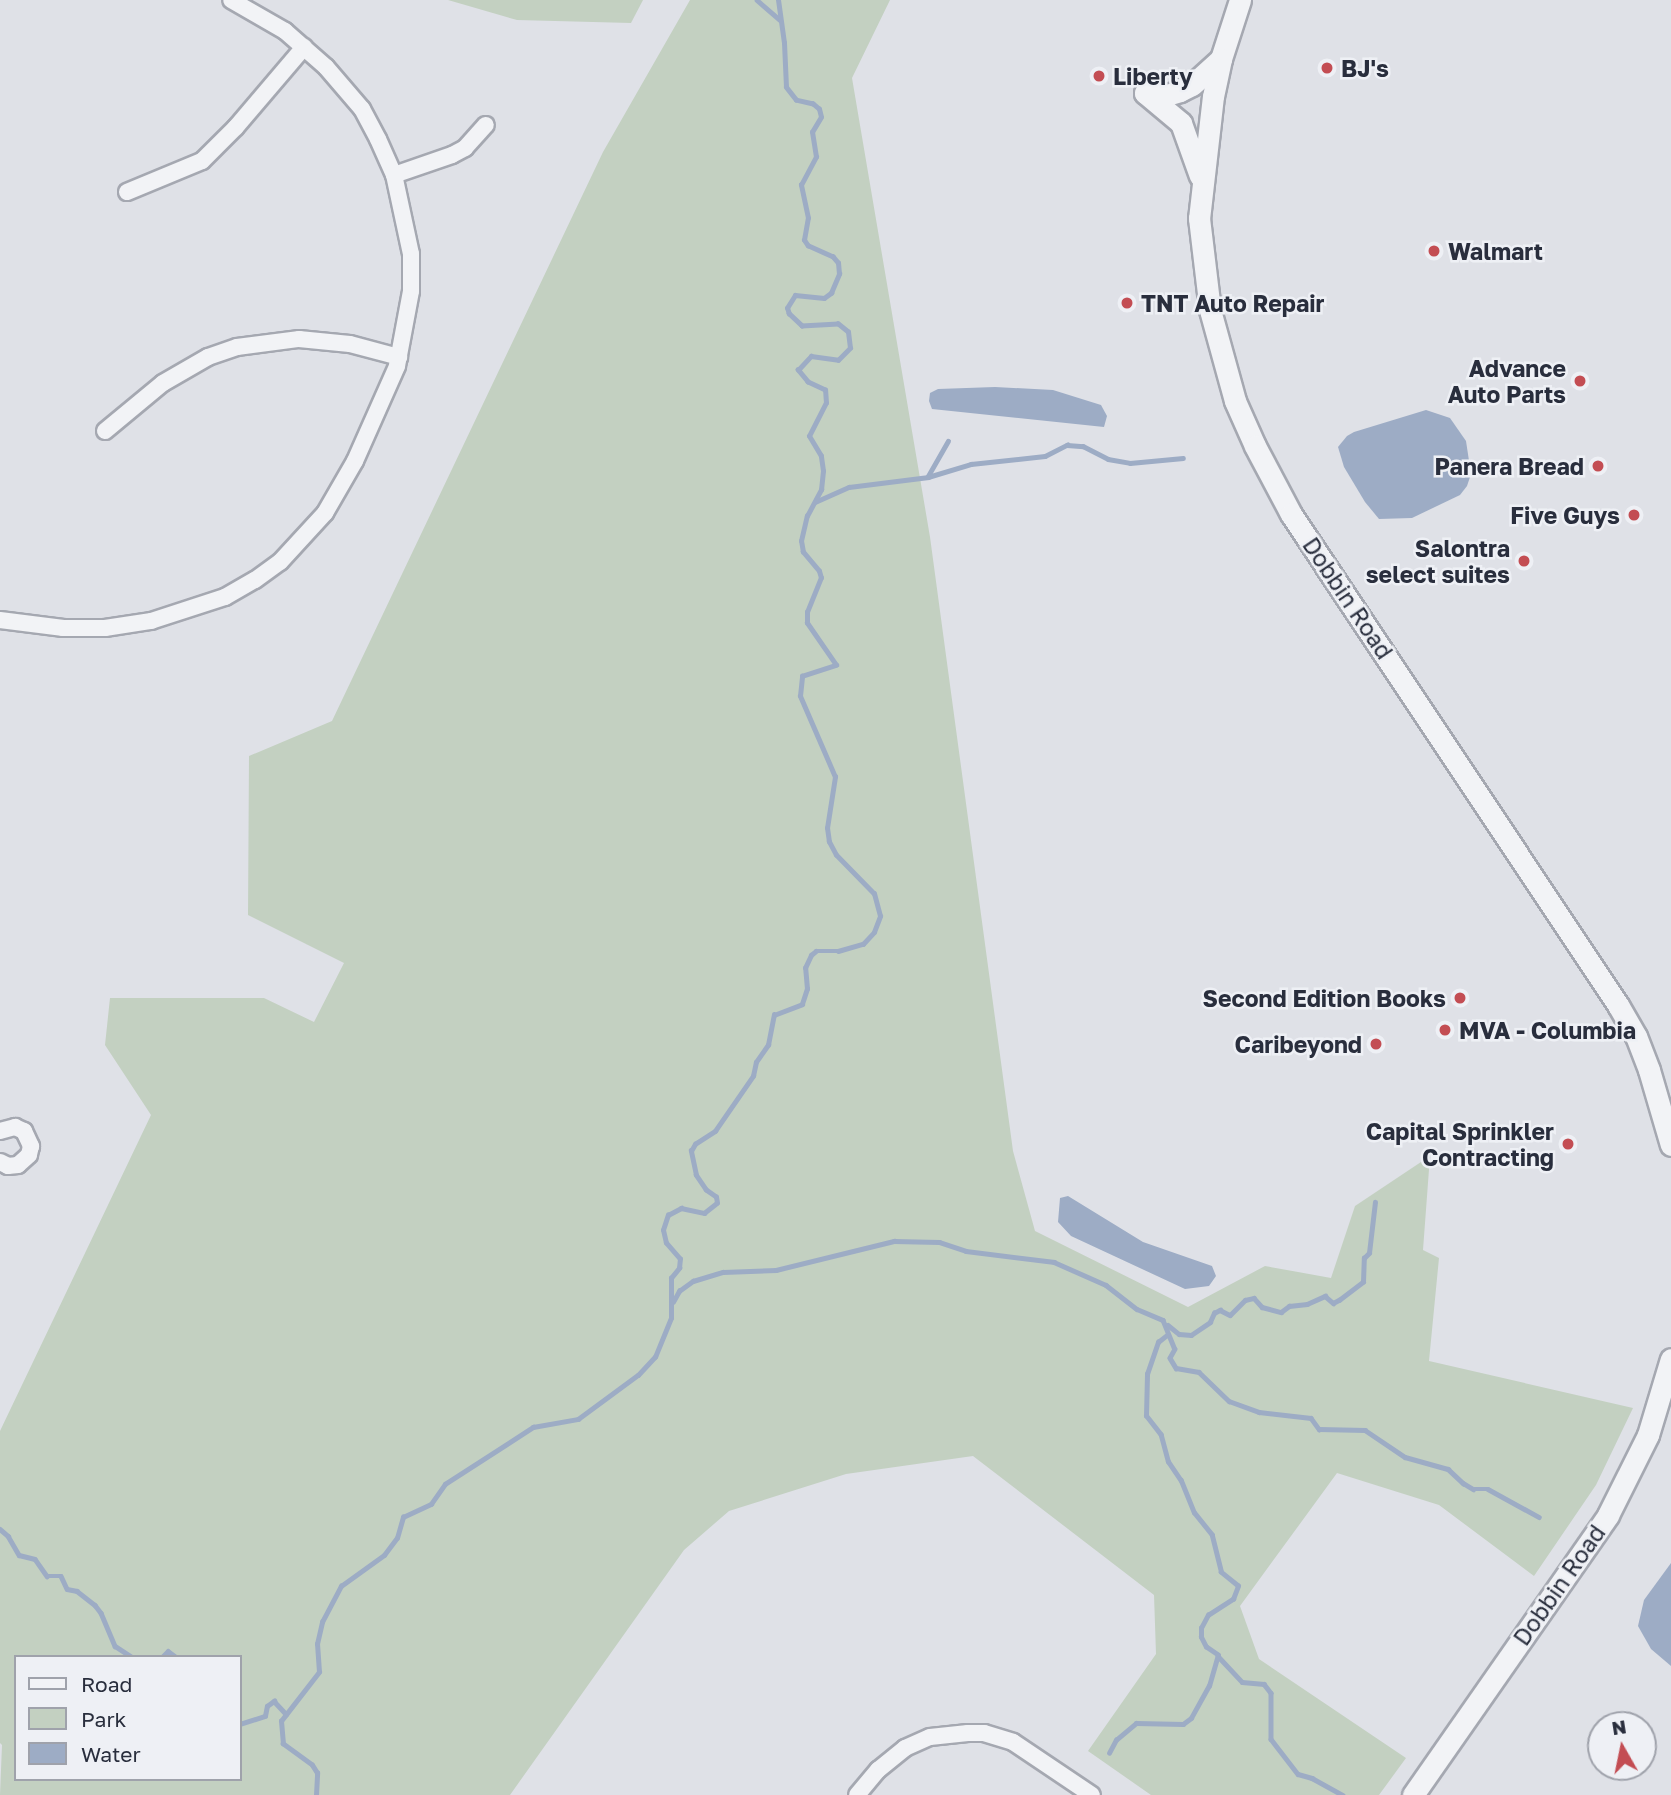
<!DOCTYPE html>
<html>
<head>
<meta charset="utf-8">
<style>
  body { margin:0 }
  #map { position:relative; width:1671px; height:1795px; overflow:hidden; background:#dfe1e7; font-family:"Golos Text",sans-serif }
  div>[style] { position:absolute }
  .green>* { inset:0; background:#c3d0c1 }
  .water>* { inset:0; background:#9dacc5 }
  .stream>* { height:4.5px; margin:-2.25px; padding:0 2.25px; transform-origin:2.25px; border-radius:2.25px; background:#9dacc5 }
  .roads { filter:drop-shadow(2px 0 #a5a8b1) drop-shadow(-2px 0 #a5a8b1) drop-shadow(0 2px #a5a8b1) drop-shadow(0 -2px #a5a8b1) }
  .minor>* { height:16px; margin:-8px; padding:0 8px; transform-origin:8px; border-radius:8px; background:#f2f3f6 }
  .tertiary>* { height:21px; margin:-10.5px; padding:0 10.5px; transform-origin:10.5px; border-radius:10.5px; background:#f2f3f6 }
  .dots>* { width:19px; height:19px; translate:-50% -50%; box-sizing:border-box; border:4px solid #eef0f5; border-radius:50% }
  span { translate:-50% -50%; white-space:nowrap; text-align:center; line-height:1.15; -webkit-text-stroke:5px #eef0f5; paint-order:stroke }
  .poi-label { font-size:23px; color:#292e3d; font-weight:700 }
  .left { translate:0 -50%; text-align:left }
  .right { translate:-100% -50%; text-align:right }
  .street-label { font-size:23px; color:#292e3d }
  .legend { position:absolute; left:14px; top:1655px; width:228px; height:126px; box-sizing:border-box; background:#eef0f5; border:2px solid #9fa2ab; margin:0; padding:9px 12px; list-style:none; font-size:21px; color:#292e3d }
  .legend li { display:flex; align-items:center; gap:14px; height:35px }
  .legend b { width:35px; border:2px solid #9fa2ab }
  .north { position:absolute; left:1587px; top:1711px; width:70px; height:70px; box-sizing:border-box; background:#eef0f5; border:2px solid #9fa2ab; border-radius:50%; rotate:351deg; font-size:19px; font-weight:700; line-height:28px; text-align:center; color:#292e3d }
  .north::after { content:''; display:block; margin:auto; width:24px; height:32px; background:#c34d53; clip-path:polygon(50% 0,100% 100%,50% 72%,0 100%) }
</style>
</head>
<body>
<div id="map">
  <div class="green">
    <div style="clip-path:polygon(448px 0,643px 0,631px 23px,517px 20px)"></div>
    <div style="clip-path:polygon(evenodd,690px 0,890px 0,852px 78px,930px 537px,1013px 1151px,1035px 1231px,1188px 1307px,1265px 1266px,1331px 1278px,1355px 1206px,1430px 1156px,1423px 1250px,1439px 1258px,1429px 1361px,1633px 1408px,1596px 1485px,1534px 1576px,1439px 1505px,1337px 1473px,1240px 1606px,1259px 1659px,1406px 1758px,1379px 1795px,1151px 1795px,1088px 1751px,1156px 1654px,1154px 1595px,973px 1456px,846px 1474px,729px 1511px,684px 1550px,510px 1795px,0 1795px,2px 1745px,0 1743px,0 1431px,151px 1115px,105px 1045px,110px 998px,264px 998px,314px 1022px,344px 963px,248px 915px,249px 756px,332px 721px,603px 152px,690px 0,16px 1657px,240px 1657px,240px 1779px,16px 1779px,16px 1657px)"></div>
  </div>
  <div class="water">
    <div style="clip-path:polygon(995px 387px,1053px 390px,1101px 405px,1107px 416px,1104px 427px,932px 409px,929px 401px,930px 393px,938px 389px)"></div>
    <div style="clip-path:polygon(1426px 410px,1450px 418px,1466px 441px,1471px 474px,1467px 486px,1460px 495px,1412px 518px,1379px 519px,1365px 502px,1344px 467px,1338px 447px,1347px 436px,1354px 432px)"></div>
    <div style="clip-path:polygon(1068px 1196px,1143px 1242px,1212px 1266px,1216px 1276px,1209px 1286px,1185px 1289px,1071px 1236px,1058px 1222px,1060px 1198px)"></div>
    <div style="clip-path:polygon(1671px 1563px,1671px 1666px,1651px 1649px,1638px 1626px,1644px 1600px)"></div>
  </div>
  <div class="stream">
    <div style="left:757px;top:0;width:30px;rotate:41deg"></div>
    <div style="left:928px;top:476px;width:40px;rotate:-60.3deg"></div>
    <div style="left:815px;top:502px;width:37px;rotate:-24deg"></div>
    <div style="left:849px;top:487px;width:80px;rotate:-7.2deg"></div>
    <div style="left:928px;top:477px;width:45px;rotate:-16.8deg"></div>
    <div style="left:971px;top:464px;width:74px;rotate:-6.2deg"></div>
    <div style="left:1045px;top:456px;width:25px;rotate:-27deg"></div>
    <div style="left:1067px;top:445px;width:16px;rotate:4deg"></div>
    <div style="left:1083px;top:446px;width:28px;rotate:27deg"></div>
    <div style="left:1108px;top:459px;width:22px;rotate:10deg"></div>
    <div style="left:1130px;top:463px;width:53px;rotate:-5.4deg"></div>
    <div style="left:673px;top:1302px;width:13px;rotate:-61deg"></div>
    <div style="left:679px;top:1291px;width:17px;rotate:-36deg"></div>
    <div style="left:693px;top:1281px;width:31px;rotate:-17deg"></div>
    <div style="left:723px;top:1272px;width:53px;rotate:-2.2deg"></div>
    <div style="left:776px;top:1270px;width:122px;rotate:-13.8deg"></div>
    <div style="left:894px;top:1241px;width:45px;rotate:1.3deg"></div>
    <div style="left:939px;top:1242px;width:28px;rotate:18deg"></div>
    <div style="left:966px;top:1251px;width:89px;rotate:7.1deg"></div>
    <div style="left:1054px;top:1262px;width:57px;rotate:23.9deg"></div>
    <div style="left:1106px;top:1285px;width:39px;rotate:38deg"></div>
    <div style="left:1137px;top:1309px;width:28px;rotate:23deg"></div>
    <div style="left:1163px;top:1320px;width:31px;rotate:68deg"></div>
    <div style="left:1175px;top:1349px;width:10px;rotate:119deg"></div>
    <div style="left:1170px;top:1358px;width:12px;rotate:59deg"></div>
    <div style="left:1176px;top:1368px;width:23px;rotate:10deg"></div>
    <div style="left:1199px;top:1372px;width:42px;rotate:44deg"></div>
    <div style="left:1229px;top:1401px;width:32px;rotate:20deg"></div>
    <div style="left:1259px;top:1412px;width:52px;rotate:6.6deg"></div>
    <div style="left:1311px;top:1418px;width:14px;rotate:54deg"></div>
    <div style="left:1319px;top:1429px;width:46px;rotate:1.2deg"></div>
    <div style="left:1365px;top:1430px;width:48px;rotate:34deg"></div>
    <div style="left:1405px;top:1457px;width:45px;rotate:15.6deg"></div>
    <div style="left:1448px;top:1469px;width:21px;rotate:43deg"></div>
    <div style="left:1463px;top:1483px;width:12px;rotate:31deg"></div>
    <div style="left:1473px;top:1489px;width:15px"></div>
    <div style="left:1488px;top:1489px;width:58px;rotate:28.8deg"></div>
    <div style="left:1168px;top:1325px;width:14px;rotate:39deg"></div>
    <div style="left:1179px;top:1334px;width:12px;rotate:5deg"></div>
    <div style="left:1191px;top:1335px;width:23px;rotate:-34deg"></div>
    <div style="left:1210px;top:1322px;width:10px;rotate:-66deg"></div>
    <div style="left:1214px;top:1313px;width:7px;rotate:-27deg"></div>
    <div style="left:1220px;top:1310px;width:11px;rotate:27deg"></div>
    <div style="left:1230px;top:1315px;width:21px;rotate:-45deg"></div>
    <div style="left:1245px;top:1300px;width:9px;rotate:-13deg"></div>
    <div style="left:1254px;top:1298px;width:12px;rotate:48deg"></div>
    <div style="left:1262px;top:1307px;width:20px;rotate:15deg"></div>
    <div style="left:1281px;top:1312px;width:10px;rotate:-37deg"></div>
    <div style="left:1289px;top:1306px;width:18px;rotate:-6deg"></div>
    <div style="left:1307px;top:1304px;width:20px;rotate:-24deg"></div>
    <div style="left:1325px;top:1296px;width:11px;rotate:41deg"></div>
    <div style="left:1333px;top:1303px;width:7px;rotate:-27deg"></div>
    <div style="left:1339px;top:1300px;width:30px;rotate:-37deg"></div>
    <div style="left:1363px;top:1282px;width:24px;rotate:-88deg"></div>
    <div style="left:1364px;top:1258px;width:7px;rotate:-45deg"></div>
    <div style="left:1369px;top:1253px;width:51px;rotate:-83.3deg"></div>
    <div style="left:0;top:1529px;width:11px;rotate:41deg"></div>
    <div style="left:8px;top:1536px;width:22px;rotate:60deg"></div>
    <div style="left:19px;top:1555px;width:16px;rotate:14deg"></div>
    <div style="left:35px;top:1559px;width:21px;rotate:55deg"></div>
    <div style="left:47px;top:1576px;width:14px"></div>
    <div style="left:61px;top:1576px;width:14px;rotate:65deg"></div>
    <div style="left:67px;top:1589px;width:10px;rotate:11deg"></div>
    <div style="left:77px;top:1591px;width:23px;rotate:38deg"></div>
    <div style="left:95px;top:1605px;width:10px;rotate:53deg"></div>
    <div style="left:101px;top:1613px;width:36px;rotate:67deg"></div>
    <div style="left:115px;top:1646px;width:20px;rotate:33deg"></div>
    <div style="left:1218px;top:1656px;width:35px;rotate:47deg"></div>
    <div style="left:1242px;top:1682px;width:22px;rotate:5deg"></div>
    <div style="left:1264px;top:1684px;width:11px;rotate:52deg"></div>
    <div style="left:1271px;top:1693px;width:46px;rotate:90deg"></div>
    <div style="left:1271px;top:1739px;width:44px;rotate:52.4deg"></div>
    <div style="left:1298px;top:1774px;width:15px;rotate:16deg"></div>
    <div style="left:1312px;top:1778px;width:35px;rotate:29deg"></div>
    <div style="left:162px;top:1657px;width:8px;rotate:-45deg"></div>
    <div style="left:168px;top:1651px;width:10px;rotate:37deg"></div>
    <div style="left:240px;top:1724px;width:26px;rotate:-18deg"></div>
    <div style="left:265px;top:1716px;width:10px;rotate:-79deg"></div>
    <div style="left:267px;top:1706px;width:9px;rotate:-36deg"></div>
    <div style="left:274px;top:1701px;width:18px;rotate:47deg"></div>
    <div style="left:1109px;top:1753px;width:15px;rotate:-62deg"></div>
    <div style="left:1116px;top:1740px;width:26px;rotate:-40deg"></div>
    <div style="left:1136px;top:1723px;width:47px;rotate:1.2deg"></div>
    <div style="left:1183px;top:1724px;width:10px;rotate:-37deg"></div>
    <div style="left:1191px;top:1718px;width:37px;rotate:-61deg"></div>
    <div style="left:1209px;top:1686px;width:32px;rotate:-74deg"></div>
    <div style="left:1218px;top:1655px;width:14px;rotate:-146deg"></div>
    <div style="left:1206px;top:1647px;width:11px;rotate:-117deg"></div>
    <div style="left:1201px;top:1637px;width:9px;rotate:-90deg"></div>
    <div style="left:1201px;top:1628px;width:15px;rotate:-62deg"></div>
    <div style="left:1208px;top:1615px;width:30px;rotate:-33deg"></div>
    <div style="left:1233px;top:1599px;width:14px;rotate:-69deg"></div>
    <div style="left:1238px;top:1586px;width:22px;rotate:-141deg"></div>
    <div style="left:1221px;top:1572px;width:38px;rotate:-104deg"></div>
    <div style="left:1212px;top:1535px;width:28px;rotate:-129deg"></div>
    <div style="left:1194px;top:1513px;width:35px;rotate:-112deg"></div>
    <div style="left:1181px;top:1481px;width:23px;rotate:-124deg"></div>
    <div style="left:1168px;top:1462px;width:28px;rotate:-105deg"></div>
    <div style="left:1161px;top:1435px;width:24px;rotate:-128deg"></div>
    <div style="left:1146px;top:1416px;width:42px;rotate:-88.6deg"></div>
    <div style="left:1147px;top:1374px;width:34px;rotate:-71deg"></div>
    <div style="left:1158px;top:1342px;width:11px;rotate:-38deg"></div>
    <div style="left:316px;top:1795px;width:22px;rotate:-87deg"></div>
    <div style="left:317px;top:1773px;width:9px;rotate:-122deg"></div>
    <div style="left:312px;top:1765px;width:36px;rotate:-144deg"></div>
    <div style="left:283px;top:1744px;width:23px;rotate:-95deg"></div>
    <div style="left:281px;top:1721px;width:62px;rotate:-52.2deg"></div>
    <div style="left:319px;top:1672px;width:28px;rotate:-94deg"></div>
    <div style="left:317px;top:1644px;width:23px;rotate:-77deg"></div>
    <div style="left:322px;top:1622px;width:41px;rotate:-62.2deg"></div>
    <div style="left:341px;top:1586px;width:53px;rotate:-35.8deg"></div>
    <div style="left:384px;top:1555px;width:21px;rotate:-53deg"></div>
    <div style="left:397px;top:1538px;width:22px;rotate:-74deg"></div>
    <div style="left:403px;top:1517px;width:31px;rotate:-25deg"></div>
    <div style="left:431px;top:1504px;width:24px;rotate:-55deg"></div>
    <div style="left:445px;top:1484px;width:105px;rotate:-32.9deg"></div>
    <div style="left:533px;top:1427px;width:46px;rotate:-10.1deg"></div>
    <div style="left:578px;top:1419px;width:74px;rotate:-36.3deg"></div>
    <div style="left:638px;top:1375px;width:25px;rotate:-47deg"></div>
    <div style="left:655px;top:1357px;width:42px;rotate:-67.7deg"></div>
    <div style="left:671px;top:1318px;width:40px;rotate:-90deg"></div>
    <div style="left:671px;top:1278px;width:13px;rotate:-51deg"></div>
    <div style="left:679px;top:1268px;width:9px;rotate:-84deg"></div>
    <div style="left:680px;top:1259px;width:21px;rotate:-131deg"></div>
    <div style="left:666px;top:1243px;width:13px;rotate:-103deg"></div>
    <div style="left:663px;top:1230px;width:16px;rotate:-72deg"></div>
    <div style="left:668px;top:1215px;width:15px;rotate:-28deg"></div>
    <div style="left:681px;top:1208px;width:24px;rotate:12deg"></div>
    <div style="left:704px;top:1213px;width:16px;rotate:-38deg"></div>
    <div style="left:717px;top:1203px;width:6px;rotate:-99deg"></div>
    <div style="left:716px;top:1197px;width:12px;rotate:-145deg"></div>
    <div style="left:706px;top:1190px;width:18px;rotate:-124deg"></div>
    <div style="left:696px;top:1175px;width:25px;rotate:-102deg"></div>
    <div style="left:691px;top:1151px;width:8px;rotate:-60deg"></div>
    <div style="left:695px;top:1144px;width:24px;rotate:-33deg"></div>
    <div style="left:715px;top:1131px;width:67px;rotate:-55.4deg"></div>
    <div style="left:753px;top:1076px;width:14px;rotate:-78deg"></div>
    <div style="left:756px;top:1062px;width:21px;rotate:-55deg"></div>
    <div style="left:768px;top:1045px;width:31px;rotate:-79deg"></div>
    <div style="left:774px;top:1015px;width:30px;rotate:-21deg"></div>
    <div style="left:802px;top:1004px;width:16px;rotate:-72deg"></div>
    <div style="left:807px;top:989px;width:21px;rotate:-95deg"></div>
    <div style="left:805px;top:968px;width:14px;rotate:-65deg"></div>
    <div style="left:811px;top:955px;width:6px;rotate:-39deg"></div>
    <div style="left:816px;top:951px;width:22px"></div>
    <div style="left:838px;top:951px;width:26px;rotate:-16deg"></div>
    <div style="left:863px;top:944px;width:16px;rotate:-47deg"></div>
    <div style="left:874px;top:932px;width:17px;rotate:-69deg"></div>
    <div style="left:880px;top:916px;width:23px;rotate:-105deg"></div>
    <div style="left:874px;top:894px;width:54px;rotate:-134.3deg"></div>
    <div style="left:836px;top:855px;width:15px;rotate:-118deg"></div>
    <div style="left:829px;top:842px;width:14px;rotate:-98deg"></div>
    <div style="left:827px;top:828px;width:52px;rotate:-81.1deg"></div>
    <div style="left:835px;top:777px;width:88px;rotate:-113.4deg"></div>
    <div style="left:800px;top:696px;width:20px;rotate:-84deg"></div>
    <div style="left:802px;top:676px;width:36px;rotate:-18deg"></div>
    <div style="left:836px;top:665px;width:51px;rotate:-124.6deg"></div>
    <div style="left:807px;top:623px;width:11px;rotate:-90deg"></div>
    <div style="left:807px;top:612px;width:37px;rotate:-68deg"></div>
    <div style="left:821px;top:578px;width:7px;rotate:-106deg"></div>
    <div style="left:819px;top:571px;width:25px;rotate:-130deg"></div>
    <div style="left:803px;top:552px;width:11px;rotate:-100deg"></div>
    <div style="left:801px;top:541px;width:26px;rotate:-77deg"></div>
    <div style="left:807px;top:516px;width:30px;rotate:-62deg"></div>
    <div style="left:821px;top:490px;width:19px;rotate:-84deg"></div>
    <div style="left:823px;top:471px;width:15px;rotate:-98deg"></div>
    <div style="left:821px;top:456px;width:23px;rotate:-121deg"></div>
    <div style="left:809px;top:436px;width:37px;rotate:-63deg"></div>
    <div style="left:826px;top:403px;width:13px;rotate:-94deg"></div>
    <div style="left:825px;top:390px;width:19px;rotate:-155deg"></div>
    <div style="left:808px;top:382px;width:16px;rotate:-130deg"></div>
    <div style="left:798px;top:370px;width:19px;rotate:-47deg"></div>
    <div style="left:811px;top:356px;width:27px;rotate:8deg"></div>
    <div style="left:838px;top:360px;width:17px;rotate:-45deg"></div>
    <div style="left:850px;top:348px;width:16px;rotate:-97deg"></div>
    <div style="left:848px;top:332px;width:13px;rotate:-141deg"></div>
    <div style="left:838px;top:324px;width:36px;rotate:177deg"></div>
    <div style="left:802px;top:326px;width:18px;rotate:-137deg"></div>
    <div style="left:789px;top:314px;width:6px;rotate:-108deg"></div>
    <div style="left:787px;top:308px;width:15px;rotate:-58deg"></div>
    <div style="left:795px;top:295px;width:29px;rotate:6deg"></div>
    <div style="left:824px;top:298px;width:9px;rotate:-36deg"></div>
    <div style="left:831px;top:293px;width:21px;rotate:-67deg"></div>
    <div style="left:839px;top:274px;width:11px;rotate:-95deg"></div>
    <div style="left:838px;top:263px;width:8px;rotate:-130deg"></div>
    <div style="left:833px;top:257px;width:27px;rotate:-156deg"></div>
    <div style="left:808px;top:246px;width:7px;rotate:-124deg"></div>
    <div style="left:804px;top:240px;width:22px;rotate:-80deg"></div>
    <div style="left:808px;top:218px;width:34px;rotate:-102deg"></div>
    <div style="left:801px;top:185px;width:32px;rotate:-62deg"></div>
    <div style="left:816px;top:157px;width:25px;rotate:-99deg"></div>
    <div style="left:812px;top:132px;width:17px;rotate:-59deg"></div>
    <div style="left:821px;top:117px;width:8px;rotate:-104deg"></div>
    <div style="left:819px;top:109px;width:8px;rotate:-140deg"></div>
    <div style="left:813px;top:104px;width:17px;rotate:-167deg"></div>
    <div style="left:796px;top:100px;width:16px;rotate:-128deg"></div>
    <div style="left:786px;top:87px;width:44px;rotate:-92.6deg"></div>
    <div style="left:784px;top:43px;width:43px;rotate:-97.9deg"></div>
  </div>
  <div class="roads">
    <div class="minor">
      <div style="left:394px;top:175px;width:61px;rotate:-19deg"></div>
      <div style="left:452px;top:155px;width:15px;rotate:-28deg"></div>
      <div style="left:465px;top:148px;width:31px;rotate:-48deg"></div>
      <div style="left:127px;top:192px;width:81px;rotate:-22.5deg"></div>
      <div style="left:202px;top:161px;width:48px;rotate:-45deg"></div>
      <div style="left:236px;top:127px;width:105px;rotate:-49.6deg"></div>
      <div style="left:105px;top:431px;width:75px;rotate:-39.6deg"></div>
      <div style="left:163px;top:383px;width:52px;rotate:-30deg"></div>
      <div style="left:208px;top:357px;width:31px;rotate:-19deg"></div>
      <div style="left:237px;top:347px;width:63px;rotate:-7.4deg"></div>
      <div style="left:299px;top:339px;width:51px;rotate:5.6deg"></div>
      <div style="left:350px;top:344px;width:51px;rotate:14.9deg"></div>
      <div style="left:0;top:620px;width:64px;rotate:7.2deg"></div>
      <div style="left:63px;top:628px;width:42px"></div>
      <div style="left:105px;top:628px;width:47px;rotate:-8.7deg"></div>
      <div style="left:151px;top:621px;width:78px;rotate:-18deg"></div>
      <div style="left:225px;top:597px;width:34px;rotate:-30deg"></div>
      <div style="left:255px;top:580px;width:31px;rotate:-36deg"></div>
      <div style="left:280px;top:562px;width:67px;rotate:-47.4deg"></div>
      <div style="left:325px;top:513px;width:60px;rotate:-60deg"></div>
      <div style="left:355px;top:461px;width:104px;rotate:-66.1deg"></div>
      <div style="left:397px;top:366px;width:76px;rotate:-79.4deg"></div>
      <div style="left:411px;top:291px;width:37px;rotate:-90deg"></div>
      <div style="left:411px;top:254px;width:81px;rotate:-102.1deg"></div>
      <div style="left:394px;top:175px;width:39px;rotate:-114deg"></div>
      <div style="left:378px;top:139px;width:34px;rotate:-118deg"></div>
      <div style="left:362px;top:109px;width:55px;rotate:-130.6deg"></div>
      <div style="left:326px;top:67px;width:55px;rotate:-138.7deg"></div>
      <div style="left:285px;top:31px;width:62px;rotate:-150.1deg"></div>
      <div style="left:0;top:1131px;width:16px;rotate:-15deg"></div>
      <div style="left:15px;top:1127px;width:10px;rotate:24deg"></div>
      <div style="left:24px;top:1131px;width:17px;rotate:65deg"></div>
      <div style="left:31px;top:1146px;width:9px;rotate:103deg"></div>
      <div style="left:29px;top:1155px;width:15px;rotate:138deg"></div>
      <div style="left:18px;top:1165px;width:10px;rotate:174deg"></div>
      <div style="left:8px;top:1166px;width:9px;rotate:-153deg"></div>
      <div style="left:857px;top:1795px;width:33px;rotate:-50deg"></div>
      <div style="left:878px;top:1770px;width:35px;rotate:-39deg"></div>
      <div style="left:905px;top:1748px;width:27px;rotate:-24deg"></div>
      <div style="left:930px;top:1737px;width:38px;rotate:-6deg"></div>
      <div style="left:968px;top:1733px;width:16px"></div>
      <div style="left:984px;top:1733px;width:30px;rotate:17deg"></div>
      <div style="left:1013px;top:1742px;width:95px;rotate:33.9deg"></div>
    </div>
    <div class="tertiary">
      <div style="left:1240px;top:0;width:62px;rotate:107.9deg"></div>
      <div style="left:1221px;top:59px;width:38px;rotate:102deg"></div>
      <div style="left:1213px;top:96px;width:123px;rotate:96.5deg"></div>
      <div style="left:1199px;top:218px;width:93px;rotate:83.2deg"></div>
      <div style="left:1210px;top:310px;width:94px;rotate:74.6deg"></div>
      <div style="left:1235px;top:401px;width:49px;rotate:66deg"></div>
      <div style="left:1255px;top:446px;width:77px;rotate:62.1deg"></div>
      <div style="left:1291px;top:514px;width:590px;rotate:56.34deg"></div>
      <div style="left:1618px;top:1005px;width:36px;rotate:60deg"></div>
      <div style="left:1636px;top:1036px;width:36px;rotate:69deg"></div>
      <div style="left:1649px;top:1070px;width:78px;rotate:73.7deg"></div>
      <div style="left:1145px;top:93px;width:47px;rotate:39.8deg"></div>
      <div style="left:1181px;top:123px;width:56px;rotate:70.3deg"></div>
      <div style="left:1145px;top:93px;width:22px;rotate:5deg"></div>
      <div style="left:1167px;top:95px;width:14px;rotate:-17deg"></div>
      <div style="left:1180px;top:91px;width:13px;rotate:-27deg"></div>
      <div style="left:1192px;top:85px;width:39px;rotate:-42deg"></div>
      <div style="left:1413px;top:1795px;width:341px;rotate:-55.1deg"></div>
      <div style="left:1608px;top:1515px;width:89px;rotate:-63.4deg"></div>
      <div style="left:1648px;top:1435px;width:79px;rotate:-73.2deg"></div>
    </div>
  </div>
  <div class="dots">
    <div style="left:1327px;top:68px;background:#c34d53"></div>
    <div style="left:1099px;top:76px;background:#c34d53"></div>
    <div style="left:1434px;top:251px;background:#c34d53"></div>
    <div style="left:1127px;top:303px;background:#c34d53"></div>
    <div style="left:1580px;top:381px;background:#c34d53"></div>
    <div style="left:1598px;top:466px;background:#c34d53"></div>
    <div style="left:1634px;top:515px;background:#c34d53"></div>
    <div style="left:1524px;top:561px;background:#c34d53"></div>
    <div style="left:1460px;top:998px;background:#c34d53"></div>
    <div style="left:1445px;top:1030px;background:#c34d53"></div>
    <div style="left:1376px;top:1044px;background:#c34d53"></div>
    <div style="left:1568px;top:1144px;background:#c34d53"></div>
  </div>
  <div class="poi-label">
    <span class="left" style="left:1341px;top:68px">BJ's</span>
    <span class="left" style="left:1113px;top:76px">Liberty</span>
    <span class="left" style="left:1448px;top:251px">Walmart</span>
    <span class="left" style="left:1141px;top:303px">TNT Auto Repair</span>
    <span class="right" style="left:1566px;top:381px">Advance<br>Auto Parts</span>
    <span class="right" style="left:1584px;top:466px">Panera Bread</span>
    <span class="right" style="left:1620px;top:515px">Five Guys</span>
    <span class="right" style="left:1510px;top:561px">Salontra<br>select suites</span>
    <span class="right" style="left:1446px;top:998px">Second Edition Books</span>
    <span class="left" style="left:1459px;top:1030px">MVA - Columbia</span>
    <span class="right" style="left:1362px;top:1044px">Caribeyond</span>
    <span class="right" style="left:1554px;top:1144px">Capital Sprinkler<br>Contracting</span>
  </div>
  <div class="street-label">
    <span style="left:1348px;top:598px;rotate:56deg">Dobbin Road</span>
    <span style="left:1559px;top:1585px;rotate:-55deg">Dobbin Road</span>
  </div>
  <ul class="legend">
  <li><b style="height:9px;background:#f2f3f6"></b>Road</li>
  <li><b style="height:19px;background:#c3d0c1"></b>Park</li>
  <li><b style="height:19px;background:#9dacc5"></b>Water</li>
  </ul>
  <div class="north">N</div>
</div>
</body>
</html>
